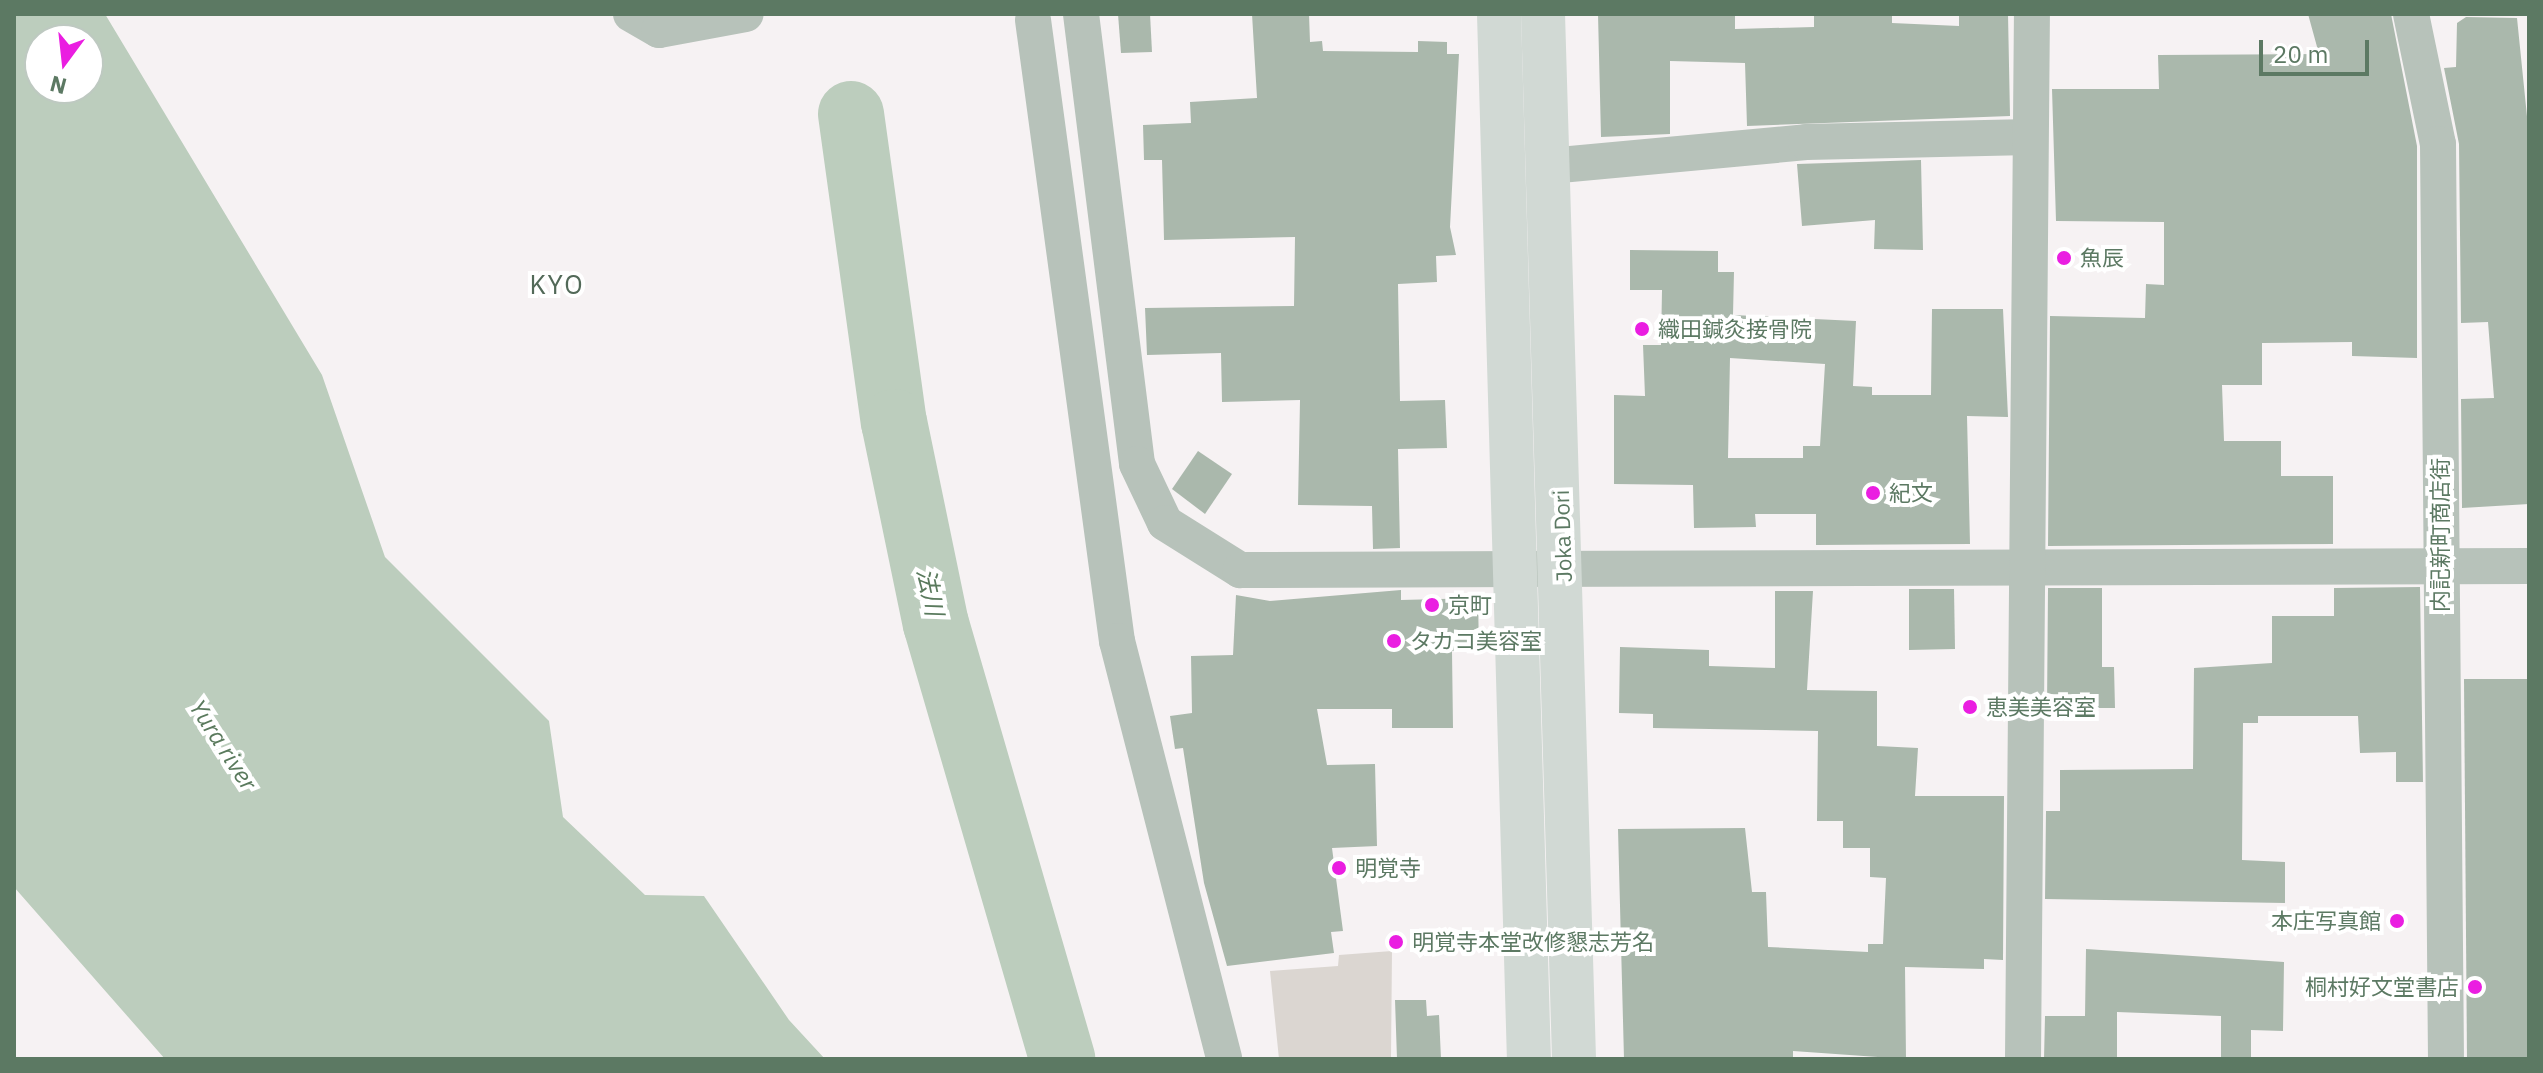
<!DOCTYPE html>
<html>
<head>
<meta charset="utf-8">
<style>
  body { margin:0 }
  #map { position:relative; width:2543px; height:1073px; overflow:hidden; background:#f6f2f3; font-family:"IBM Plex Sans","Noto Sans JP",sans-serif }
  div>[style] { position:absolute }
  .green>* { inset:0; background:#dbd6d1 }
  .water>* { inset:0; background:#bccdbd }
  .river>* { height:66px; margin:-33px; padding:0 33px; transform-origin:33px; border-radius:33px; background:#bccdbd }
  .building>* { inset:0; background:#aab8ac }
  .minor>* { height:36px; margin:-18px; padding:0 18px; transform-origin:18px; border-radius:18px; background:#b7c2ba }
  .major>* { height:44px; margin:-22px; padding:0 22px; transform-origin:22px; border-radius:22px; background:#d1d9d4 }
  .dots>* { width:22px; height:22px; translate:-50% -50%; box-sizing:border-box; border:4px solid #fff; border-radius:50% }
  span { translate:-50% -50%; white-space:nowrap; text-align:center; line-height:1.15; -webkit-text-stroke:8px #fff; paint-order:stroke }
  .poi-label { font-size:22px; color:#5c7963 }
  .left { translate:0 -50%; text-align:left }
  .right { translate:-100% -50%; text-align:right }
  .street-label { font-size:22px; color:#5c7963 }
  .water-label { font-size:24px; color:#5a7a5d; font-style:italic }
  .quarter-label { font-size:26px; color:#526958; letter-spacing:2px }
  .frame { position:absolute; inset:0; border:16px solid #5c7963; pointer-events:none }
  .north { position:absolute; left:24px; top:24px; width:80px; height:80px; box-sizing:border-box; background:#fff; border:2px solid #bec9c1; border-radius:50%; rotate:195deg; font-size:22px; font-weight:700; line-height:32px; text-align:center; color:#5c7963 }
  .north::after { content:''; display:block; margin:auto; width:28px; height:36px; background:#ea1ee1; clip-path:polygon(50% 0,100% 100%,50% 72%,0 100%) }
  .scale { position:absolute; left:2259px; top:40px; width:110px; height:36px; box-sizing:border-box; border:4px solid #5c7963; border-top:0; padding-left:10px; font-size:24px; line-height:28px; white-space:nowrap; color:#5c7963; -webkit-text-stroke:6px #fff; paint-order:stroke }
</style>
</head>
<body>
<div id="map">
  <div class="green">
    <div style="clip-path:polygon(1392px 951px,1391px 1059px,1279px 1059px,1270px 971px,1338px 966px,1339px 955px)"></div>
  </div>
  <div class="water">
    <div style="clip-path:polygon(evenodd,14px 14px,105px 14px,322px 375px,385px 557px,549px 721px,563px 817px,645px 895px,704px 896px,789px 1020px,825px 1059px,165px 1059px,14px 887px,14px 14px,40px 40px,88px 40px,88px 88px,40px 88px,40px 40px)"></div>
  </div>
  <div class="river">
    <div style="left:851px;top:114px;width:311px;rotate:82.1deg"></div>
    <div style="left:894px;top:422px;width:206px;rotate:78.3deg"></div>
    <div style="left:936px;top:624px;width:453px;rotate:73.8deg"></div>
  </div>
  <div class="building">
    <div style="clip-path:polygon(1118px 14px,1150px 14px,1152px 52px,1121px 53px)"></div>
    <div style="clip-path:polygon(1252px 14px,1309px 14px,1310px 42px,1322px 41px,1323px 51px,1418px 52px,1418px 41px,1447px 42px,1447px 54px,1459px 54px,1450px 227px,1456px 255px,1436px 256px,1437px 282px,1398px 284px,1400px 401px,1445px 400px,1447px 448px,1398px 449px,1400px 548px,1373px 549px,1372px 506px,1298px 505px,1300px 400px,1222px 402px,1221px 353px,1147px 355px,1145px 308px,1294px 306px,1295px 237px,1164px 240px,1162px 160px,1144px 160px,1143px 125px,1191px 123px,1190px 102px,1257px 98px)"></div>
    <div style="clip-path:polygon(1598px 14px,1735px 14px,1735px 29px,1814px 27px,1814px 14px,1892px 14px,1892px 23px,1959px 26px,1959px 14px,2008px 14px,2010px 116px,1747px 126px,1745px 63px,1670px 61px,1670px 134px,1601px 137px)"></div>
    <div style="clip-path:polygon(2308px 14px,2391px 14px,2417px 146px,2417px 358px,2352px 356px,2352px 342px,2262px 343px,2262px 385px,2222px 385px,2224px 441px,2281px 441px,2281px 476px,2333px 476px,2333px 544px,2048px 546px,2050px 316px,2145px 318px,2146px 284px,2164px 285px,2164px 222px,2056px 221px,2052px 89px,2159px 89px,2158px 55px,2319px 54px)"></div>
    <div style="clip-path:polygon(2466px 17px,2517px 18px,2529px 136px,2529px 504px,2462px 508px,2461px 399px,2494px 398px,2488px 322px,2461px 323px,2459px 144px,2444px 68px,2456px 67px,2457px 23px)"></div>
    <div style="clip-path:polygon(1921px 160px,1923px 250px,1874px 249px,1875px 220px,1802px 226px,1797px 164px)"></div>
    <div style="clip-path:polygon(evenodd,1630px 250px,1718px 251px,1718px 272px,1734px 272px,1733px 315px,1856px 321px,1853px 386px,1872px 387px,1872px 395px,1931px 395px,1932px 309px,2003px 309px,2008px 417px,1967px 416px,1970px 544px,1816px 545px,1816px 514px,1755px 514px,1756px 527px,1694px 528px,1693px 485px,1614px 484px,1614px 395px,1645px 396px,1643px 345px,1661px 345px,1662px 290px,1630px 290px,1630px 250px,1730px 358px,1825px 364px,1820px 446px,1803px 446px,1803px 458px,1728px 458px,1730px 358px)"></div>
    <div style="clip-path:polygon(1198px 451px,1232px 474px,1205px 514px,1172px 489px)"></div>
    <div style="clip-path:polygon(2420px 587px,2423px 782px,2396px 782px,2396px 752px,2360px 753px,2358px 716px,2258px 716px,2258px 723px,2243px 723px,2242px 860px,2285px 862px,2285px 903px,2045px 899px,2046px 811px,2060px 811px,2060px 770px,2193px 769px,2194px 668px,2272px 663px,2272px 616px,2334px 616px,2334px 588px)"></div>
    <div style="clip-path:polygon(2048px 588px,2102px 588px,2102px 667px,2114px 667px,2115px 708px,2047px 708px)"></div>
    <div style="clip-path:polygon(1909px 589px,1954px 589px,1955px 649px,1909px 650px)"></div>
    <div style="clip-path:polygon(1401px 590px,1401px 600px,1478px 598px,1479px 651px,1452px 651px,1453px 728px,1392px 728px,1392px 709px,1317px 709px,1327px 765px,1375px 764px,1377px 846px,1332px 848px,1343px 931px,1331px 932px,1334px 953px,1227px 966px,1204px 883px,1183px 748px,1175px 749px,1170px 716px,1192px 713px,1191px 656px,1233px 655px,1236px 595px,1270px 601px)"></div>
    <div style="clip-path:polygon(1775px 591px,1813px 591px,1807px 690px,1877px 691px,1877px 746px,1918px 748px,1915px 796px,2004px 796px,2003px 960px,1984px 959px,1984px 969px,1905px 967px,1906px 1059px,1793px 1051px,1793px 1059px,1624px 1059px,1618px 829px,1745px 828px,1752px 892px,1766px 892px,1768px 947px,1868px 952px,1868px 944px,1883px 944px,1886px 878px,1870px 877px,1870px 848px,1843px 848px,1843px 821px,1817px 821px,1818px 731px,1653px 728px,1653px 714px,1619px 713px,1620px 647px,1709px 650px,1709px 666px,1775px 668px)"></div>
    <div style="clip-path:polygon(2464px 679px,2529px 679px,2529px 1059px,2467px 1059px)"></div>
    <div style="clip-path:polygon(2086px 949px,2284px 962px,2283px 1031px,2251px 1030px,2251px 1059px,2221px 1059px,2221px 1016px,2117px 1012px,2117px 1059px,2044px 1059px,2045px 1016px,2085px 1016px)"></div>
    <div style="clip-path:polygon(1395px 1000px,1426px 1000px,1427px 1016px,1439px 1015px,1441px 1059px,1397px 1059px)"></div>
  </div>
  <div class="minor">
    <div style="left:631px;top:14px;width:32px;rotate:30deg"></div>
    <div style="left:659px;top:30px;width:88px;rotate:-10.4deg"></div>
    <div style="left:1081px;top:14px;width:453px;rotate:82.9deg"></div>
    <div style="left:1137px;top:464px;width:65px;rotate:64.6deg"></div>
    <div style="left:1165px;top:523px;width:89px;rotate:32.1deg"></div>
    <div style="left:1240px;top:570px;width:1289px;rotate:-0.18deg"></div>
    <div style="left:2411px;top:14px;width:133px;rotate:78.3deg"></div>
    <div style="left:2438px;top:144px;width:915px;rotate:89.5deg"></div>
    <div style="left:1033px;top:20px;width:627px;rotate:82.3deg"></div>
    <div style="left:1117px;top:641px;width:431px;rotate:75.6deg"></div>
    <div style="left:1549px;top:166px;width:258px;rotate:-5.3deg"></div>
    <div style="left:1806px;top:142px;width:224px;rotate:-1.3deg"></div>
    <div style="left:2023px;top:1059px;width:1045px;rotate:-89.51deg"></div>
  </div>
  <div class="major">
    <div style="left:1499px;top:14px;width:1045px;rotate:88.36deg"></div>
    <div style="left:1543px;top:14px;width:1045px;rotate:88.3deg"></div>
  </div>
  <div class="dots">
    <div style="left:2064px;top:258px;background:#ea1ee1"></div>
    <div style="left:1642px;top:329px;background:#ea1ee1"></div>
    <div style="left:1873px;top:493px;background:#ea1ee1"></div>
    <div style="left:1432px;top:605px;background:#ea1ee1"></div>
    <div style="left:1394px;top:641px;background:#ea1ee1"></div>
    <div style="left:1970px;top:707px;background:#ea1ee1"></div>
    <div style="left:1339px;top:868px;background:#ea1ee1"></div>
    <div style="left:2397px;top:921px;background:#ea1ee1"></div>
    <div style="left:1396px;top:942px;background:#ea1ee1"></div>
    <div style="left:2475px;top:987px;background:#ea1ee1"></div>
  </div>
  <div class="poi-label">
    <span class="left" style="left:2080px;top:258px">魚辰</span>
    <span class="left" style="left:1658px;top:329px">織田鍼灸接骨院</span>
    <span class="left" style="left:1889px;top:493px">紀文</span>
    <span class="left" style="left:1448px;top:605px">京町</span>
    <span class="left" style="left:1410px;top:641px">タカコ美容室</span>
    <span class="left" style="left:1986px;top:707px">恵美美容室</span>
    <span class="left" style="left:1355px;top:868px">明覚寺</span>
    <span class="right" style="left:2381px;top:921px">本庄写真館</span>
    <span class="left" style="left:1412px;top:942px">明覚寺本堂改修懇志芳名</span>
    <span class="right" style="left:2459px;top:987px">桐村好文堂書店</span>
  </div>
  <div class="street-label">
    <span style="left:2440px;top:535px;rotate:-90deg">内記新町商店街</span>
    <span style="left:1562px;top:536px;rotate:-92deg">Joka Dori</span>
  </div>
  <div class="water-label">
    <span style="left:930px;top:592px;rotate:78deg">法川</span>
    <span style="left:223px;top:745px;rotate:57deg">Yura river</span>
  </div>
  <div class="quarter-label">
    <span style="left:557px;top:285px">KYO</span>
  </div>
  <div class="frame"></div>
  <div class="north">N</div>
  <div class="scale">20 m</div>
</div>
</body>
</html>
